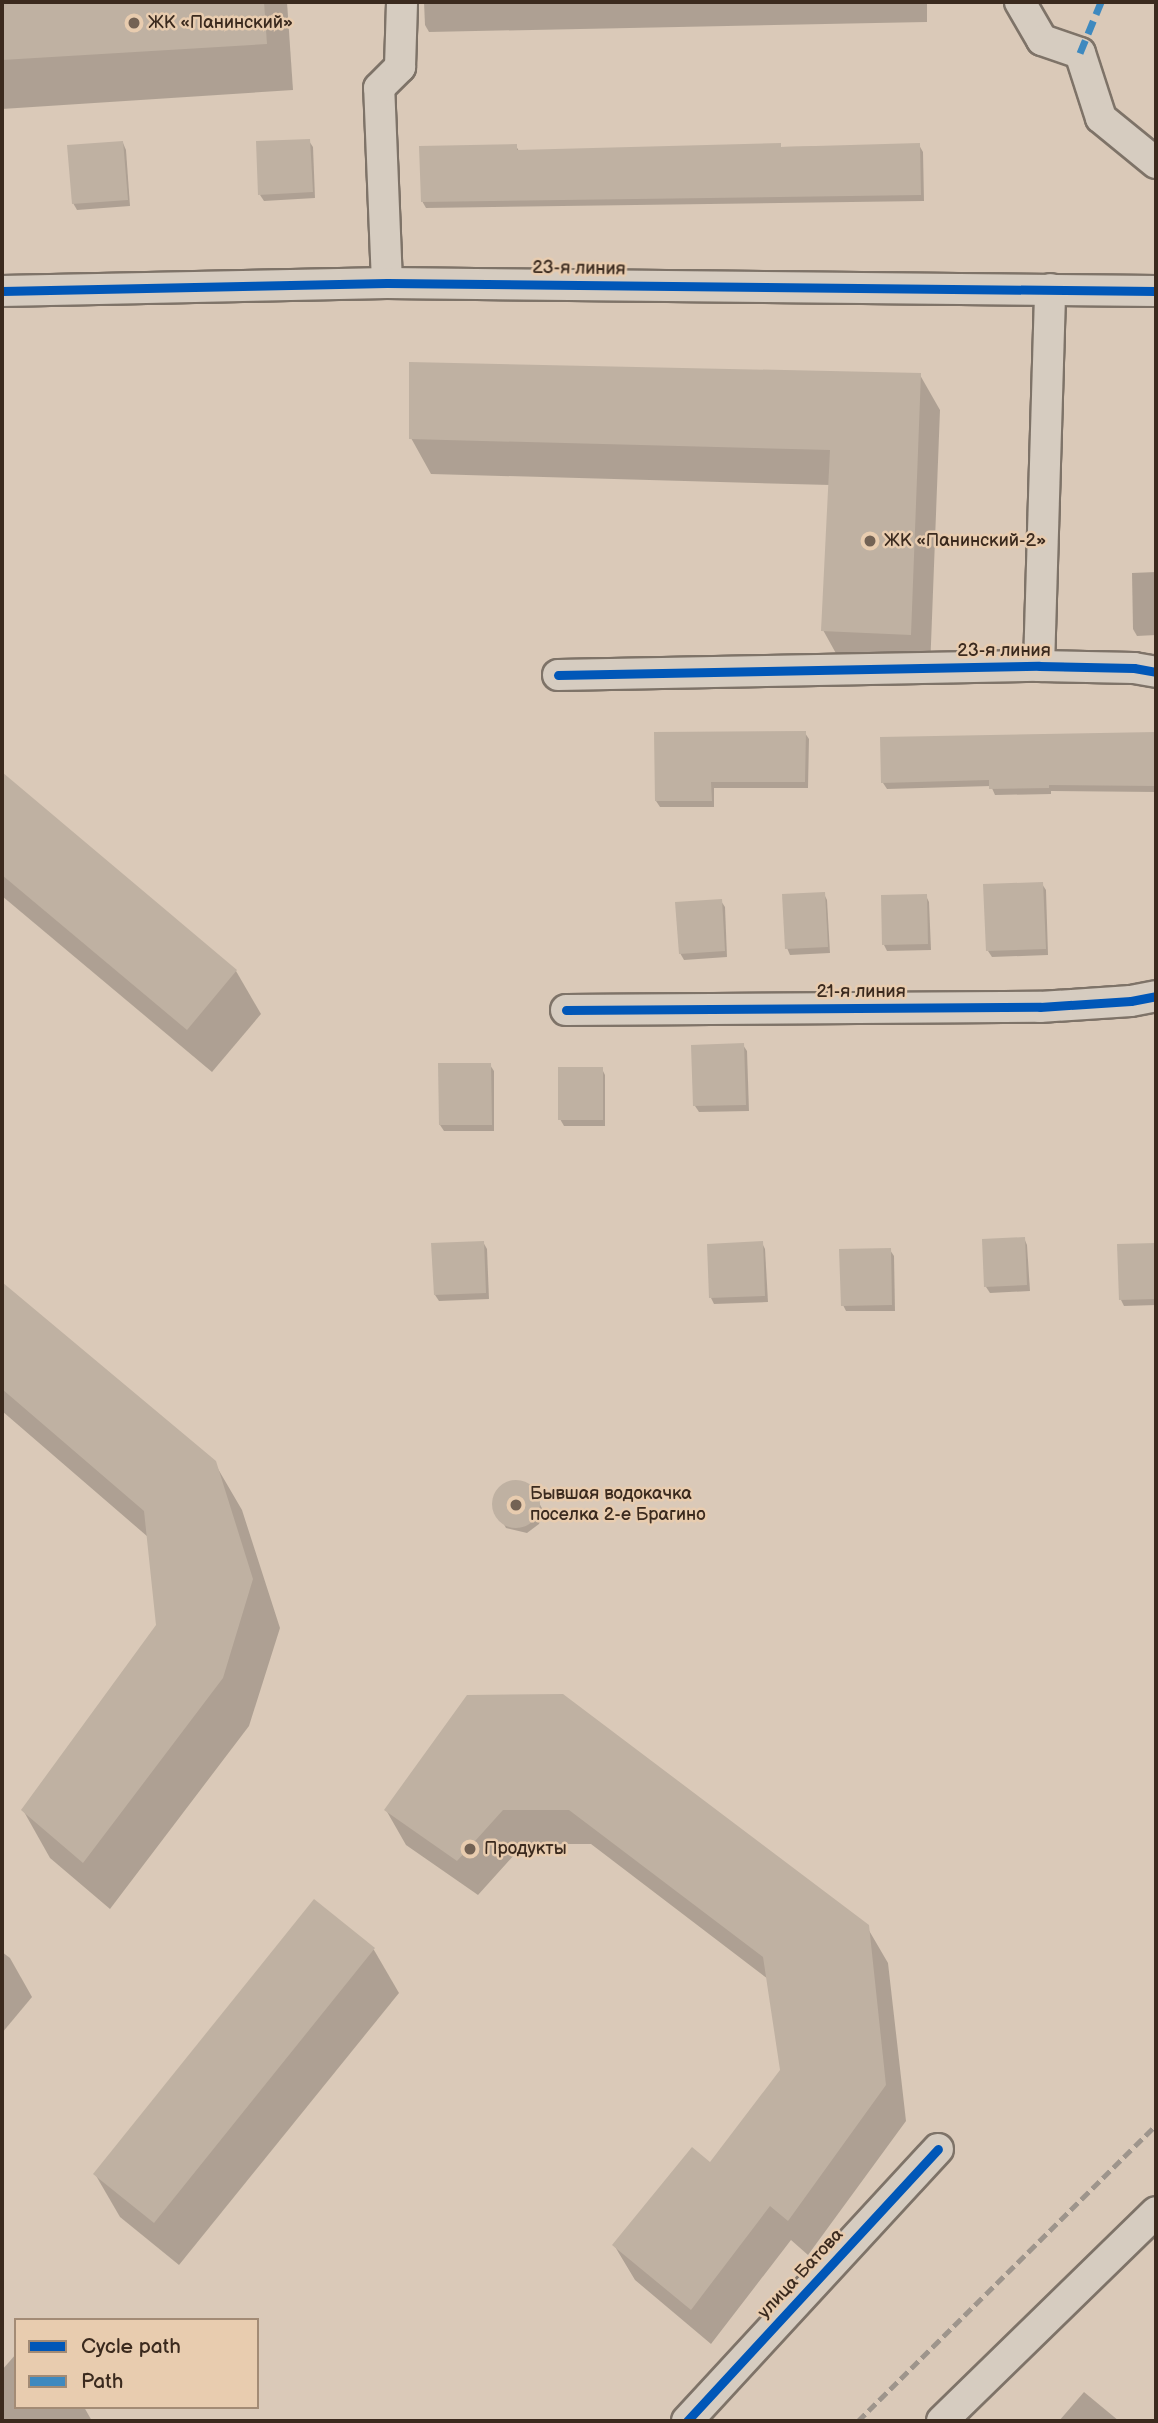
<!DOCTYPE html>
<html>
<head>
<meta charset="utf-8">
<style>
  body { margin:0 }
  #map { position:relative; width:1158px; height:2423px; overflow:hidden; background:#dac9b8; font-family:"Balsamiq Sans",sans-serif }
  div>[style] { position:absolute }
  .shadow>* { inset:0; background:#0003 }
  .building>* { inset:0; background:#bfb1a2 }
  .round { border-radius:50% }
  .roads { filter:drop-shadow(2px 0 #7e7368) drop-shadow(-2px 0 #7e7368) drop-shadow(0 2px #7e7368) drop-shadow(0 -2px #7e7368) }
  .street>* { height:30px; margin:-15px; padding:0 15px; transform-origin:15px; border-radius:15px; background:#d6ccc0 }
  .rail>* { height:5px; margin-top:-2.5px; transform-origin:0; background:repeating-linear-gradient(90deg,#9e958c 0 10px,transparent 0 15px) }
  .quiet>* { height:7px; margin-top:-3.5px; transform-origin:0; background:repeating-linear-gradient(90deg,#3e89bf 0 14px,transparent 0 21px) }
  .cycleway>* { height:9px; margin:-4.5px; padding:0 4.5px; transform-origin:4.5px; border-radius:4.5px; background:#0057b8 }
  .dots>* { width:19px; height:19px; translate:-50% -50%; box-sizing:border-box; border:4px solid #e8ccaf; border-radius:50% }
  span { translate:-50% -50%; white-space:nowrap; text-align:center; line-height:1.15; -webkit-text-stroke:5px #e8ccaf; paint-order:stroke }
  .poi-label { font-size:18px; color:#3b2a1e }
  .left { translate:0 -50%; text-align:left }
  .street-label { font-size:18px; color:#3b2a1e }
  .frame { position:absolute; inset:0; border:4px solid #3b2a1e; pointer-events:none }
  .legend { position:absolute; left:14px; top:2318px; width:245px; height:91px; box-sizing:border-box; background:#e8ccaf; border:2px solid #a38b75; margin:0; padding:9px 12px; list-style:none; font-size:21px; color:#3b2a1e }
  .legend li { display:flex; align-items:center; gap:14px; height:35px }
  .legend b { width:35px; border:2px solid #a38b75 }
</style>
</head>
<body>
<div id="map">
  <div class="shadow">
    <div style="clip-path:polygon(2px 2px,287px 2px,293px 90px,2px 109px)"></div>
    <div style="clip-path:polygon(424px 2px,927px 2px,927px 22px,429px 32px,425px 25px)"></div>
    <div style="clip-path:polygon(309px 141px,313px 147px,315px 198px,264px 201px,260px 195px)"></div>
    <div style="clip-path:polygon(123px 143px,126px 150px,130px 206px,77px 210px,73px 203px)"></div>
    <div style="clip-path:polygon(919px 145px,923px 152px,924px 201px,426px 208px,422px 201px,516px 146px,519px 151px)"></div>
    <div style="clip-path:polygon(920px 375px,940px 410px,930px 670px,843px 666px,823px 630px,830px 485px,431px 474px,411px 438px)"></div>
    <div style="clip-path:polygon(1156px 572px,1156px 635px,1137px 636px,1133px 629px,1132px 573px)"></div>
    <div style="clip-path:polygon(805px 733px,809px 739px,808px 788px,714px 788px,714px 807px,660px 807px,656px 801px)"></div>
    <div style="clip-path:polygon(1156px 734px,1156px 792px,1051px 791px,1051px 794px,995px 795px,991px 786px,887px 789px,883px 783px,882px 739px)"></div>
    <div style="clip-path:polygon(2px 774px,236px 971px,261px 1014px,212px 1072px,2px 896px)"></div>
    <div style="clip-path:polygon(1042px 884px,1046px 890px,1048px 955px,992px 957px,988px 951px)"></div>
    <div style="clip-path:polygon(824px 894px,827px 900px,830px 953px,790px 955px,787px 948px)"></div>
    <div style="clip-path:polygon(926px 896px,929px 902px,931px 950px,887px 951px,884px 945px)"></div>
    <div style="clip-path:polygon(721px 901px,725px 907px,727px 957px,684px 960px,680px 953px)"></div>
    <div style="clip-path:polygon(743px 1045px,747px 1051px,749px 1111px,699px 1112px,695px 1106px,693px 1046px)"></div>
    <div style="clip-path:polygon(490px 1065px,494px 1071px,494px 1131px,444px 1131px,440px 1125px)"></div>
    <div style="clip-path:polygon(602px 1069px,605px 1075px,605px 1126px,564px 1126px,560px 1119px)"></div>
    <div style="clip-path:polygon(1024px 1238px,1027px 1245px,1030px 1291px,990px 1293px,986px 1287px)"></div>
    <div style="clip-path:polygon(483px 1242px,487px 1249px,489px 1299px,439px 1301px,435px 1295px)"></div>
    <div style="clip-path:polygon(762px 1243px,765px 1249px,768px 1302px,714px 1304px,711px 1298px)"></div>
    <div style="clip-path:polygon(1156px 1245px,1156px 1305px,1124px 1306px,1121px 1300px,1119px 1246px)"></div>
    <div style="clip-path:polygon(890px 1250px,894px 1256px,895px 1311px,846px 1311px,843px 1305px)"></div>
    <div style="clip-path:polygon(2px 1284px,214px 1462px,242px 1510px,280px 1628px,249px 1726px,110px 1909px,50px 1858px,23px 1810px,158px 1625px,148px 1537px,2px 1411px)"></div>
    <div style="clip-path:polygon(514px 1481px,528px 1484px,543px 1510px,539px 1524px,527px 1533px,506px 1528px,494px 1507px,496px 1493px)"></div>
    <div style="clip-path:polygon(468px 1697px,867px 1927px,888px 1963px,906px 2121px,808px 2255px,791px 2240px,711px 2344px,635px 2280px,614px 2245px,710px 2164px,781px 2071px,768px 1979px,591px 1844px,524px 1844px,478px 1895px,406px 1845px,386px 1810px)"></div>
    <div style="clip-path:polygon(314px 1902px,374px 1950px,399px 1993px,179px 2265px,120px 2217px,95px 2174px)"></div>
    <div style="clip-path:polygon(2px 1952px,10px 1958px,32px 1997px,2px 2033px)"></div>
    <div style="clip-path:polygon(16px 2354px,16px 2407px,84px 2407px,92px 2421px,2px 2421px,2px 2370px)"></div>
    <div style="clip-path:polygon(1084px 2392px,1119px 2421px,1059px 2421px)"></div>
  </div>
  <div class="building">
    <div style="clip-path:polygon(2px 2px,264px 2px,267px 44px,2px 60px)"></div>
    <div style="clip-path:polygon(310px 139px,313px 192px,258px 195px,256px 141px)"></div>
    <div style="clip-path:polygon(123px 141px,128px 200px,72px 204px,67px 145px)"></div>
    <div style="clip-path:polygon(781px 143px,781px 147px,920px 143px,921px 195px,421px 202px,419px 146px,517px 144px,517px 150px)"></div>
    <div style="clip-path:polygon(409px 362px,921px 373px,911px 635px,821px 631px,830px 450px,409px 439px)"></div>
    <div style="clip-path:polygon(806px 731px,805px 782px,711px 782px,712px 801px,655px 801px,654px 732px)"></div>
    <div style="clip-path:polygon(1156px 732px,1156px 786px,1049px 785px,1049px 788px,989px 789px,989px 780px,881px 783px,880px 737px)"></div>
    <div style="clip-path:polygon(2px 772px,237px 970px,187px 1030px,2px 875px)"></div>
    <div style="clip-path:polygon(1043px 882px,1046px 949px,986px 951px,983px 884px)"></div>
    <div style="clip-path:polygon(825px 892px,828px 947px,785px 949px,782px 894px)"></div>
    <div style="clip-path:polygon(927px 894px,928px 944px,882px 945px,881px 895px)"></div>
    <div style="clip-path:polygon(722px 899px,725px 951px,679px 954px,675px 902px)"></div>
    <div style="clip-path:polygon(744px 1043px,746px 1105px,693px 1106px,691px 1045px)"></div>
    <div style="clip-path:polygon(438px 1063px,491px 1063px,492px 1125px,439px 1125px)"></div>
    <div style="clip-path:polygon(558px 1067px,603px 1067px,603px 1120px,558px 1120px)"></div>
    <div style="clip-path:polygon(1025px 1237px,1027px 1285px,984px 1287px,982px 1239px)"></div>
    <div style="clip-path:polygon(484px 1241px,486px 1293px,434px 1295px,431px 1243px)"></div>
    <div style="clip-path:polygon(763px 1241px,765px 1296px,709px 1298px,707px 1244px)"></div>
    <div style="clip-path:polygon(1156px 1243px,1156px 1299px,1119px 1300px,1117px 1244px)"></div>
    <div style="clip-path:polygon(891px 1248px,892px 1305px,841px 1306px,839px 1249px)"></div>
    <div style="clip-path:polygon(2px 1282px,216px 1461px,253px 1579px,223px 1678px,83px 1863px,21px 1810px,156px 1625px,144px 1511px,2px 1389px)"></div>
    <div class="round" style="left:492px;top:1480px;width:48px;height:48px"></div>
    <div style="clip-path:polygon(563px 1694px,869px 1925px,886px 2085px,788px 2221px,770px 2206px,691px 2310px,612px 2245px,692px 2147px,710px 2162px,780px 2070px,763px 1957px,569px 1810px,503px 1810px,457px 1861px,384px 1810px,467px 1695px)"></div>
    <div style="clip-path:polygon(314px 1899px,375px 1948px,154px 2223px,93px 2174px)"></div>
  </div>
  <div class="roads">
    <div class="street">
      <div style="left:1020px;top:2px;width:44px;rotate:59.9deg"></div>
      <div style="left:1042px;top:40px;width:40px;rotate:18.9deg"></div>
      <div style="left:1080px;top:53px;width:68px;rotate:72.1deg"></div>
      <div style="left:1101px;top:118px;width:71px;rotate:39.3deg"></div>
      <div style="left:387px;top:283px;width:195px;rotate:-92.3deg"></div>
      <div style="left:379px;top:88px;width:30px;rotate:-45deg"></div>
      <div style="left:400px;top:67px;width:65px;rotate:-88.2deg"></div>
      <div style="left:2px;top:291px;width:385px;rotate:-1.2deg"></div>
      <div style="left:387px;top:283px;width:769px;rotate:0.6deg"></div>
      <div style="left:1039px;top:666px;width:377px;rotate:-88.3deg"></div>
      <div style="left:558px;top:675px;width:481px;rotate:-1.1deg"></div>
      <div style="left:1039px;top:666px;width:95px;rotate:1.2deg"></div>
      <div style="left:1134px;top:668px;width:22px;rotate:10deg"></div>
      <div style="left:566px;top:1010px;width:474px;rotate:-0.4deg"></div>
      <div style="left:1040px;top:1007px;width:91px;rotate:-3.8deg"></div>
      <div style="left:1131px;top:1001px;width:25px;rotate:-11deg"></div>
      <div style="left:687px;top:2421px;width:370px;rotate:-47.3deg"></div>
      <div style="left:942px;top:2421px;width:299px;rotate:-44.3deg"></div>
    </div>
  </div>
  <div class="rail">
    <div style="left:858px;top:2421px;width:420px;rotate:-44.8deg"></div>
  </div>
  <div class="quiet">
    <div style="left:1080px;top:53px;width:55px;rotate:-67.6deg"></div>
  </div>
  <div class="cycleway">
    <div style="left:2px;top:291px;width:385px;rotate:-1.2deg"></div>
    <div style="left:387px;top:283px;width:769px;rotate:0.6deg"></div>
    <div style="left:558px;top:675px;width:481px;rotate:-1.1deg"></div>
    <div style="left:1039px;top:666px;width:95px;rotate:1.2deg"></div>
    <div style="left:1134px;top:668px;width:22px;rotate:10deg"></div>
    <div style="left:566px;top:1010px;width:474px;rotate:-0.4deg"></div>
    <div style="left:1040px;top:1007px;width:91px;rotate:-3.8deg"></div>
    <div style="left:1131px;top:1001px;width:25px;rotate:-11deg"></div>
    <div style="left:687px;top:2421px;width:370px;rotate:-47.3deg"></div>
  </div>
  <div class="dots">
    <div style="left:134px;top:23px;background:#736254"></div>
    <div style="left:870px;top:541px;background:#736254"></div>
    <div style="left:516px;top:1505px;background:#736254"></div>
    <div style="left:470px;top:1849px;background:#736254"></div>
  </div>
  <div class="poi-label">
    <span class="left" style="left:148px;top:23px">ЖК «Панинский»</span>
    <span class="left" style="left:884px;top:541px">ЖК «Панинский-2»</span>
    <span class="left" style="left:530px;top:1505px">Бывшая водокачка<br>поселка 2-е Брагино</span>
    <span class="left" style="left:484px;top:1849px">Продукты</span>
  </div>
  <div class="street-label">
    <span style="left:579px;top:269px;rotate:1deg">23-я линия</span>
    <span style="left:1004px;top:651px">23-я линия</span>
    <span style="left:861px;top:992px">21-я линия</span>
    <span style="left:801px;top:2274px;rotate:-47deg">улица Батова</span>
  </div>
  <div class="frame"></div>
  <ul class="legend">
  <li><b style="height:9px;background:#0057b8"></b>Cycle path</li>
  <li><b style="height:9px;background:#3e89bf"></b>Path</li>
  </ul>
</div>
</body>
</html>
